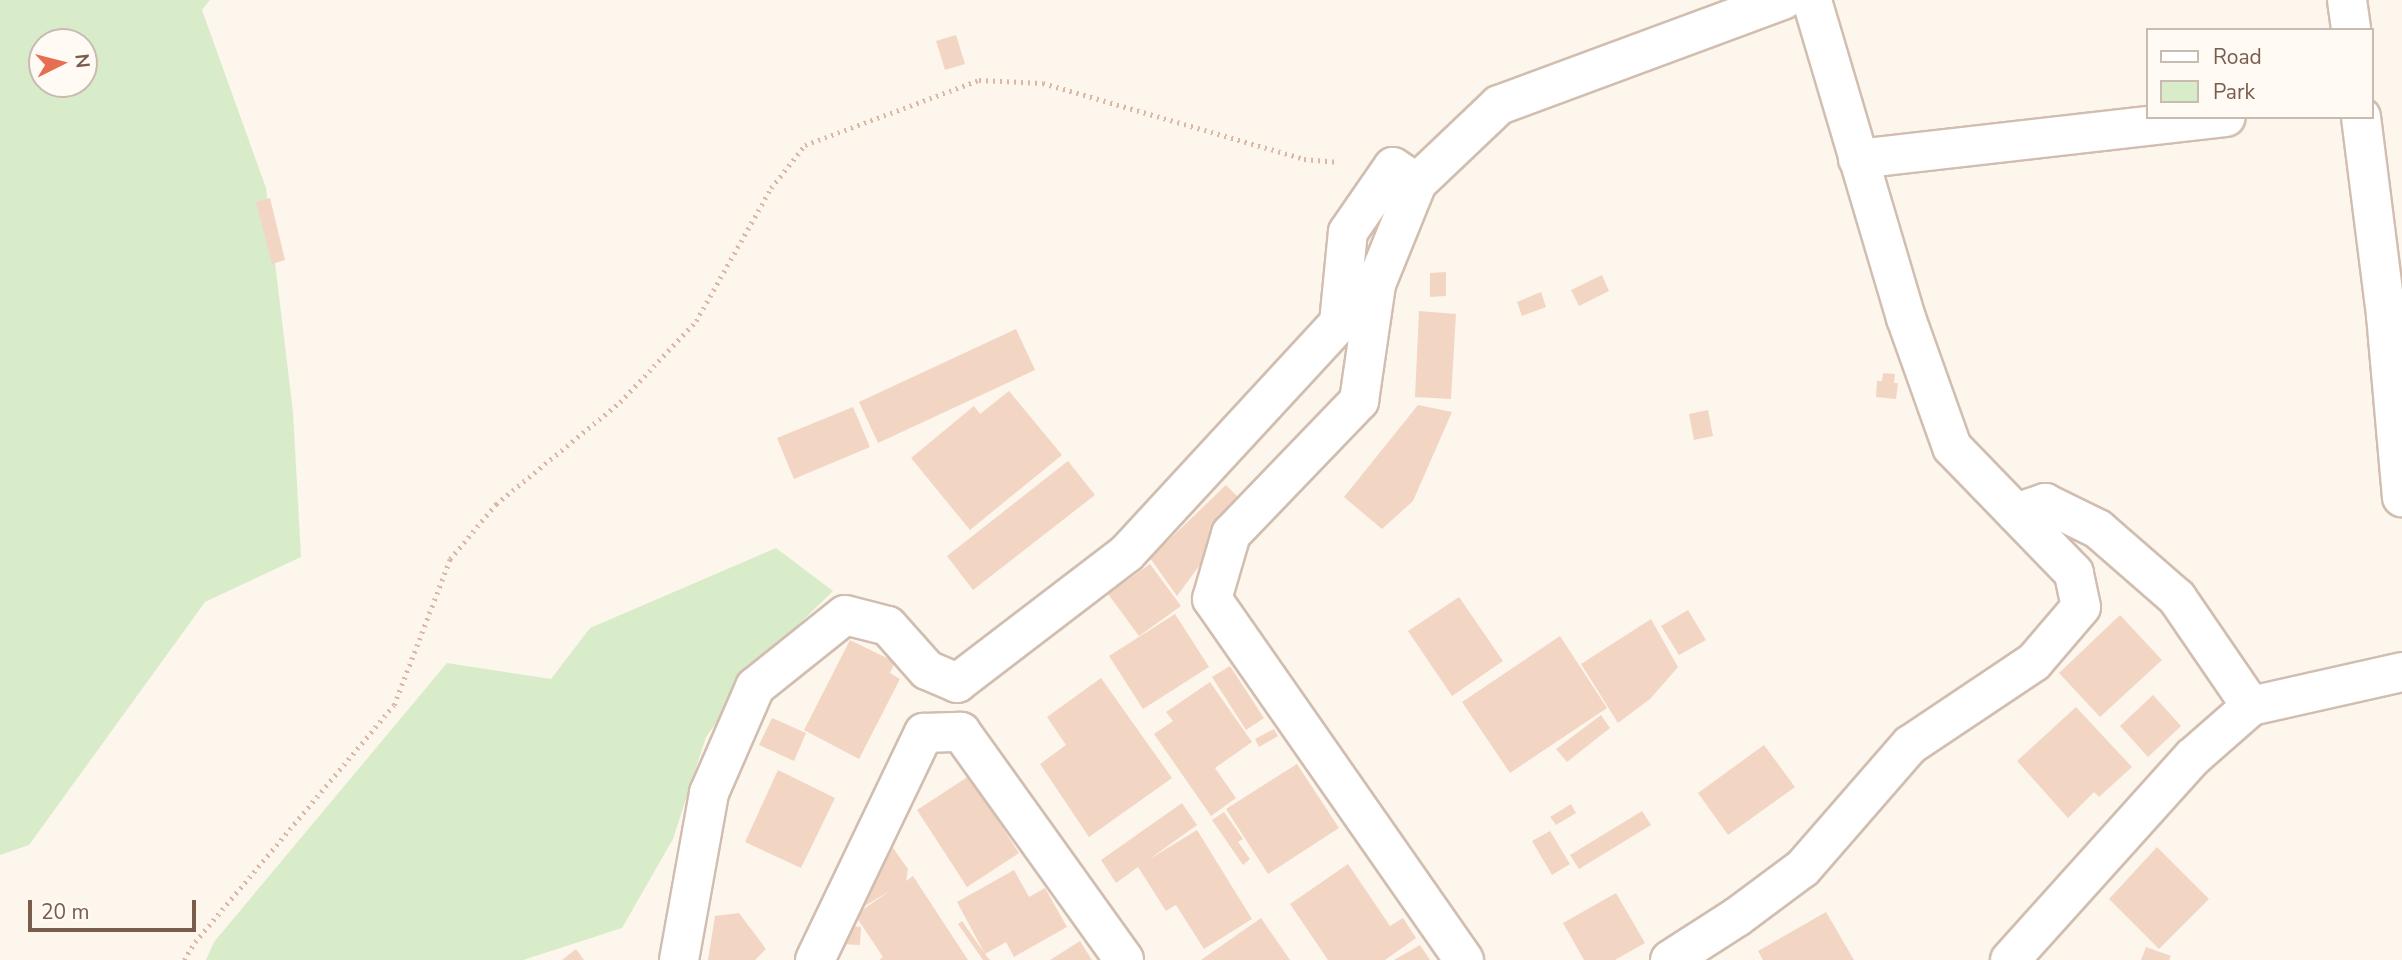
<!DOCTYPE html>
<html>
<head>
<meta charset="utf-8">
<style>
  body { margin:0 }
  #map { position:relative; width:2402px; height:960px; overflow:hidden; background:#fdf6ec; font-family:"Nunito Sans",sans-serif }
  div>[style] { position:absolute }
  .green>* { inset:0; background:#d8ecc9 }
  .building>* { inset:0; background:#f3d5c3 }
  .path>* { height:4.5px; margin-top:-2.25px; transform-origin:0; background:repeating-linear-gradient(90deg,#d9b8a5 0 2px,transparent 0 7px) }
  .roads { filter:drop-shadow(2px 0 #d1beb0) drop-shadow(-2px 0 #d1beb0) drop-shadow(0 2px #d1beb0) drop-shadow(0 -2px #d1beb0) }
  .minor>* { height:38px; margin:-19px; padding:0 19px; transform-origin:19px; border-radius:19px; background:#fff }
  span { translate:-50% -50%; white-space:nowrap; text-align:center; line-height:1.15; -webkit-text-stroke:5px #fffaf3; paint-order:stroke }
  .legend { position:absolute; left:2146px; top:28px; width:228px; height:91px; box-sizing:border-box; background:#fffaf3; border:2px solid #cabbb1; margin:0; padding:9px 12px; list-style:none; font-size:21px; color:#7a5c4d }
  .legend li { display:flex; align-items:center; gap:14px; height:35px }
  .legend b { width:35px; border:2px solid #cabbb1 }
  .north { position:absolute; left:28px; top:28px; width:70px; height:70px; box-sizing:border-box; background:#fffaf3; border:2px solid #cabbb1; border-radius:50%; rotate:84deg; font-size:19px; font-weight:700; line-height:28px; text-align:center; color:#7a5c4d }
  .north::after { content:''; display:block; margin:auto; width:24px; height:32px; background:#e76f51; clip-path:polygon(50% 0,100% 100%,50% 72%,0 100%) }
  .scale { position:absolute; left:28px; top:900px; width:168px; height:32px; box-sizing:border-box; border:4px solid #7a5c4d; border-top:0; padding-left:9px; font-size:21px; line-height:24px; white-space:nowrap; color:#7a5c4d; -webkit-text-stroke:5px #fffaf3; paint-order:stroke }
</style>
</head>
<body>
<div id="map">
  <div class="green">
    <div style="clip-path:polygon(evenodd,0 0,210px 0,202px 10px,266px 188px,293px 412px,301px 557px,205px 602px,29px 845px,0 855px,0 0,42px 42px,84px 42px,84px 84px,42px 84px,42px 42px)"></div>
    <div style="clip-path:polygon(776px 548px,833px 591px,763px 659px,706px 737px,673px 839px,622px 928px,523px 960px,206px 960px,214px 942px,447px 663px,551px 679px,590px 628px)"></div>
  </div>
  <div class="building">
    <div style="clip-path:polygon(956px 35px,965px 64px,945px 70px,936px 41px)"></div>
    <div style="clip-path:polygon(270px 198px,285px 260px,272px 264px,256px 202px)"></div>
    <div style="clip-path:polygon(1446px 272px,1446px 296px,1430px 297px,1430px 273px)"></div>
    <div style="clip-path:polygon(1602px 275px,1609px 291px,1579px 306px,1571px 290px)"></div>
    <div style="clip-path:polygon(1541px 292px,1546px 307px,1522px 316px,1517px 302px)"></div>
    <div style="clip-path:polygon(1419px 311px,1456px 314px,1451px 399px,1415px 397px)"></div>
    <div style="clip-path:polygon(1016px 329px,1035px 370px,878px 443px,859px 402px)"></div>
    <div style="clip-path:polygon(1883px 373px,1895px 374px,1894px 383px,1898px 383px,1896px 399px,1876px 397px,1877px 381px,1882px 381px)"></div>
    <div style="clip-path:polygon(1009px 391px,1062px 455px,970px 530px,911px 458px,974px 406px,980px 414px)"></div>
    <div style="clip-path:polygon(1418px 405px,1452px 412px,1413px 501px,1382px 529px,1344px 497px)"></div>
    <div style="clip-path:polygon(853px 407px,870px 447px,794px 479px,777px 438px)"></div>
    <div style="clip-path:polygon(1708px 410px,1713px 436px,1694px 440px,1689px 414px)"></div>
    <div style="clip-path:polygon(1068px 461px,1095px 495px,973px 590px,947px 556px)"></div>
    <div style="clip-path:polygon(1226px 485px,1245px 504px,1177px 596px,1150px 558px)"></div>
    <div style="clip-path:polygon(1150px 564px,1181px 606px,1139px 636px,1108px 594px)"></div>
    <div style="clip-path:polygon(1459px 597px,1503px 661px,1452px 696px,1408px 631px)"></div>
    <div style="clip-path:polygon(1688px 610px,1706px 640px,1679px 655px,1661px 626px)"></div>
    <div style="clip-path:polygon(1175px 614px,1209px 667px,1143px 709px,1109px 656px)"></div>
    <div style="clip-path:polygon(2120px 615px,2162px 660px,2100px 717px,2059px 673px)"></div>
    <div style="clip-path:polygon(1651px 619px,1678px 667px,1650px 699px,1618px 723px,1581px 664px)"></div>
    <div style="clip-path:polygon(1560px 636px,1607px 708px,1510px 773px,1462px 702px)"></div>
    <div style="clip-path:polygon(850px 640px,895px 662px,890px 673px,900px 679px,859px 759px,804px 730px)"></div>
    <div style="clip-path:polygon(1230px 666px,1264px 718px,1246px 730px,1212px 677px)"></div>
    <div style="clip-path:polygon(1101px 678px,1172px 778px,1089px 837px,1040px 764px,1066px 745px,1047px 717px)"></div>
    <div style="clip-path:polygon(1210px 682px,1252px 742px,1215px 768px,1236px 798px,1211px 816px,1154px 734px,1173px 721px,1166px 712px)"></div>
    <div style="clip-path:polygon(2153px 695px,2181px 726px,2148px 757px,2120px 726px)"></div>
    <div style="clip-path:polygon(2076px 707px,2132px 767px,2099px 797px,2094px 792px,2068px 818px,2017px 761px)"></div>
    <div style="clip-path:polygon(1601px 715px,1610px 728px,1567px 762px,1556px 749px)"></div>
    <div style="clip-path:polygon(772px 718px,806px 733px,794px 761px,759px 745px)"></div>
    <div style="clip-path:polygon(1274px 729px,1278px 736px,1259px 747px,1255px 739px)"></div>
    <div style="clip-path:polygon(1764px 745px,1795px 787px,1728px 835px,1698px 793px)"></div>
    <div style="clip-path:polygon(1297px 764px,1339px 828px,1268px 874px,1226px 809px)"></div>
    <div style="clip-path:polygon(778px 770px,835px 798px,801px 868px,745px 842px)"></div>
    <div style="clip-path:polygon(969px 776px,1019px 853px,967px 887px,917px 810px)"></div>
    <div style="clip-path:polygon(1182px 803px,1197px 825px,1148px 860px,1197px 830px,1252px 919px,1204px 949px,1176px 905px,1166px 911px,1138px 867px,1116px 883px,1101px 860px)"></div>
    <div style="clip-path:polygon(1571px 804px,1576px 813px,1556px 825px,1550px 817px)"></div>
    <div style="clip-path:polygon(1642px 811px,1651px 825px,1579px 869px,1570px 855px)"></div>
    <div style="clip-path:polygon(1224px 812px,1243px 839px,1238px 842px,1250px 859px,1243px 865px,1212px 820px)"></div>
    <div style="clip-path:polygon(1550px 831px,1570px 864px,1552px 875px,1532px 841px)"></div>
    <div style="clip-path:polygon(888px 841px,908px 869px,906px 881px,913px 876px,968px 960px,879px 960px,883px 957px,855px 915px,891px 890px,858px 910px)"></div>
    <div style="clip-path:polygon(2157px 847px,2209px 899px,2159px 949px,2109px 899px)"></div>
    <div style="clip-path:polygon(1348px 864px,1390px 926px,1403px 918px,1416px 938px,1385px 960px,1328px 960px,1290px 904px)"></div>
    <div style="clip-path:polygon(1014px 870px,1029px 897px,1045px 888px,1067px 927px,1014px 957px,1006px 942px,985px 954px,990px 960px,983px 960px,958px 924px,962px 921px,985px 954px,957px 902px)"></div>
    <div style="clip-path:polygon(1616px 893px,1645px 943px,1615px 960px,1584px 960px,1563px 923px)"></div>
    <div style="clip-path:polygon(1826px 912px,1854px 960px,1763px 960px,1758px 951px)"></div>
    <div style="clip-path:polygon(739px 913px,766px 949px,755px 960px,708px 960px,715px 916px)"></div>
    <div style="clip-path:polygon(1261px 918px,1290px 960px,1201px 960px)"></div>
    <div style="clip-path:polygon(843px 925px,861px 927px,860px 945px,841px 944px)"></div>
    <div style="clip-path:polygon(1080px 941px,1092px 960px,1050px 960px)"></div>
    <div style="clip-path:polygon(1420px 945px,1430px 960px,1394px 960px)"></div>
    <div style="clip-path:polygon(2146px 947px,2171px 956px,2169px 960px,2141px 960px)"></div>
    <div style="clip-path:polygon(576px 949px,584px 960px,562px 960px)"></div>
  </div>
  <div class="path">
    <div style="left:184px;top:960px;width:21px;rotate:-59deg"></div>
    <div style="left:195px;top:942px;width:309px;rotate:-50deg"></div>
    <div style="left:394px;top:705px;width:156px;rotate:-69deg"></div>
    <div style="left:450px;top:559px;width:72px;rotate:-50.1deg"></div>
    <div style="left:496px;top:504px;width:161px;rotate:-39.4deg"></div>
    <div style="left:620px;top:402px;width:111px;rotate:-46.8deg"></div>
    <div style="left:696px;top:321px;width:153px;rotate:-60.6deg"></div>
    <div style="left:771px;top:188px;width:55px;rotate:-51.7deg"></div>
    <div style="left:805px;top:145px;width:186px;rotate:-20.5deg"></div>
    <div style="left:979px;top:80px;width:64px;rotate:2.7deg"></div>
    <div style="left:1043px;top:83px;width:272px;rotate:16.2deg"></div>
    <div style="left:1304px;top:159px;width:32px;rotate:5deg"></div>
  </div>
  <div class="roads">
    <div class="minor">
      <div style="left:2347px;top:0;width:30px;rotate:82deg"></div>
      <div style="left:2361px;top:117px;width:200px;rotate:82.8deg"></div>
      <div style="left:2386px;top:315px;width:16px;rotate:-7deg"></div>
      <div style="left:1858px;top:159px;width:370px;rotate:-6.5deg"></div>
      <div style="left:2386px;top:315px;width:183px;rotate:85deg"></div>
      <div style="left:2016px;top:513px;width:31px;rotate:-19deg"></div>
      <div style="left:2045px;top:503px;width:59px;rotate:26.1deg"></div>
      <div style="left:2098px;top:529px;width:105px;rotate:41.1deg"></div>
      <div style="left:2177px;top:598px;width:131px;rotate:55.6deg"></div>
      <div style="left:679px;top:960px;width:170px;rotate:-79.8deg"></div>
      <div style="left:709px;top:793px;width:116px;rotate:-66.5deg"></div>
      <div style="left:755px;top:687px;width:115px;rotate:-38.7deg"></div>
      <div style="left:845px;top:615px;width:44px;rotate:14.3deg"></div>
      <div style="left:888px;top:626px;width:59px;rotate:48.4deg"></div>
      <div style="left:927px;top:670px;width:33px;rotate:23deg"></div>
      <div style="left:957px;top:683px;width:214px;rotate:-37.4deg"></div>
      <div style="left:1127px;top:553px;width:313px;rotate:-47.3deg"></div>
      <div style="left:1339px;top:323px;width:91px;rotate:-84.4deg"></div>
      <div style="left:1348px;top:232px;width:79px;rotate:-55.3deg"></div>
      <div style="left:1393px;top:167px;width:29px;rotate:34deg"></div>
      <div style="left:815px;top:960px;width:252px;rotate:-64.4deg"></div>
      <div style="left:924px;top:733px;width:37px;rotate:-2deg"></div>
      <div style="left:961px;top:732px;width:280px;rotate:54.4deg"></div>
      <div style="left:1464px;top:960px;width:440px;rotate:-124.9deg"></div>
      <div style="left:1212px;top:599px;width:68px;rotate:-73.7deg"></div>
      <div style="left:1231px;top:534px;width:185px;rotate:-46.1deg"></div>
      <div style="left:1359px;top:401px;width:118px;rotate:-81.7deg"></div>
      <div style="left:1376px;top:284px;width:109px;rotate:-67.9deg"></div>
      <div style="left:1417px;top:183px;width:113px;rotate:-43.6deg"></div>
      <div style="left:1499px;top:105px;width:303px;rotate:-20.3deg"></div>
      <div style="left:1670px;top:960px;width:80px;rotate:-32.7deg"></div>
      <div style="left:1737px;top:917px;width:82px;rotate:-36.6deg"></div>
      <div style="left:1803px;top:868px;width:163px;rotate:-49deg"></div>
      <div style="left:1910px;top:745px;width:149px;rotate:-33.8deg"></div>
      <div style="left:2034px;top:662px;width:72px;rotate:-49.5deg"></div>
      <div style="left:2081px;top:607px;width:35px;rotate:-102deg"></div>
      <div style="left:2074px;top:573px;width:175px;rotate:-134.1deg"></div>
      <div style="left:1952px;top:447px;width:137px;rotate:-109.6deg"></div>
      <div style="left:1906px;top:318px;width:332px;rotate:-106.5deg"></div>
      <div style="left:2010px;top:960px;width:273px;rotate:-48deg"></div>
      <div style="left:2193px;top:757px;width:77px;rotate:-41.3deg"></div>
      <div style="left:2251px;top:706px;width:155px;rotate:-12.7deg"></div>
    </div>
  </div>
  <ul class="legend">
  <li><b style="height:9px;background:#fff"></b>Road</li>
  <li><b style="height:19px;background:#d8ecc9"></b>Park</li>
  </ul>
  <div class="north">N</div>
  <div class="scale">20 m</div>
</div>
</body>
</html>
